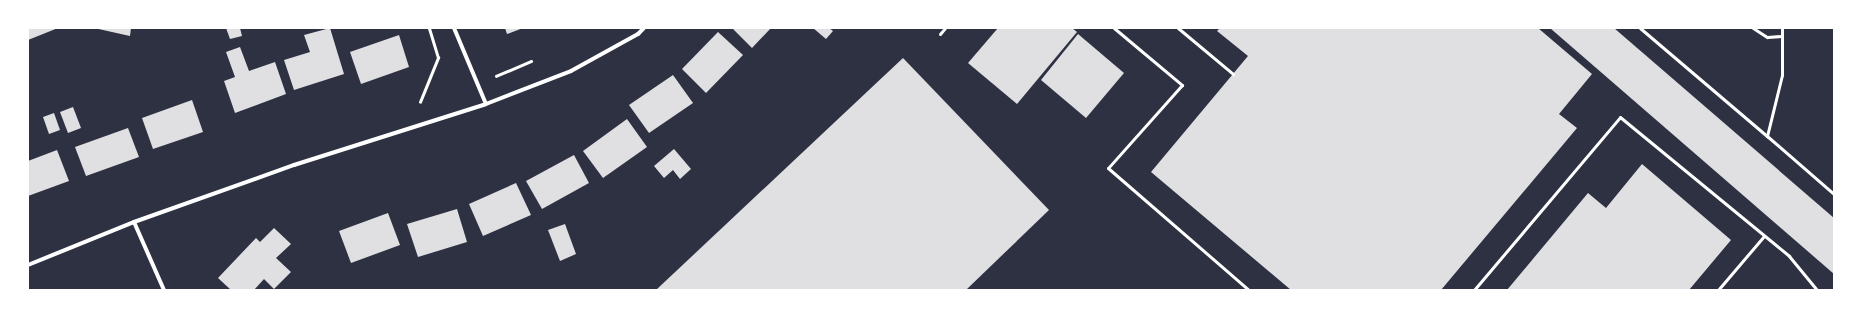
<!DOCTYPE html>
<html>
<head>
<meta charset="utf-8">
<style>
  body { margin:0 }
  #map { position:relative; width:1862px; height:318px; overflow:hidden; background:#2d3142; font-family:Karla,sans-serif }
  div>[style] { position:absolute }
  .building>* { inset:0; background:#e0e0e3 }
  .path>* { height:2.5px; margin:-1.25px; padding:0 1.25px; transform-origin:1.25px; border-radius:1.25px; background:#fff }
  .service>* { height:3px; margin:-1.5px; padding:0 1.5px; transform-origin:1.5px; border-radius:1.5px; background:#fff }
  .minor>* { height:4px; margin:-2px; padding:0 2px; transform-origin:2px; border-radius:2px; background:#fff }
  span { translate:-50% -50%; white-space:nowrap; text-align:center; line-height:1.15; -webkit-text-stroke:4px #fff; paint-order:stroke }
  .frame { position:absolute; inset:0; border:29px solid #fff; pointer-events:none }
</style>
</head>
<body>
<div id="map">
  <div class="building">
    <div style="clip-path:polygon(28px 28px,58px 28px,28px 40px)"></div>
    <div style="clip-path:polygon(94px 28px,131px 28px,130px 36px)"></div>
    <div style="clip-path:polygon(226px 28px,240px 28px,242px 36px,230px 39px)"></div>
    <div style="clip-path:polygon(330px 28px,344px 74px,294px 90px,284px 60px,310px 52px,304px 35px)"></div>
    <div style="clip-path:polygon(505px 28px,523px 28px,507px 34px)"></div>
    <div style="clip-path:polygon(732px 28px,771px 28px,752px 48px)"></div>
    <div style="clip-path:polygon(813px 28px,829px 28px,833px 31px,826px 39px)"></div>
    <div style="clip-path:polygon(998px 28px,1072px 28px,1077px 32px,1017px 104px,968px 63px)"></div>
    <div style="clip-path:polygon(1220px 28px,1538px 28px,1592px 74px,1559px 114px,1577px 128px,1441px 290px,1291px 290px,1151px 172px,1248px 56px,1217px 31px)"></div>
    <div style="clip-path:polygon(1550px 28px,1614px 28px,1834px 218px,1834px 274px)"></div>
    <div style="clip-path:polygon(718px 32px,743px 55px,706px 93px,682px 69px)"></div>
    <div style="clip-path:polygon(1078px 34px,1124px 73px,1086px 118px,1041px 80px)"></div>
    <div style="clip-path:polygon(399px 35px,409px 67px,361px 84px,350px 52px)"></div>
    <div style="clip-path:polygon(240px 47px,249px 71px,275px 62px,286px 94px,235px 113px,224px 81px,235px 77px,226px 52px)"></div>
    <div style="clip-path:polygon(903px 58px,1049px 210px,966px 290px,656px 290px)"></div>
    <div style="clip-path:polygon(673px 75px,693px 103px,649px 133px,629px 105px)"></div>
    <div style="clip-path:polygon(192px 100px,203px 132px,153px 149px,142px 118px)"></div>
    <div style="clip-path:polygon(73px 107px,81px 128px,68px 133px,60px 112px)"></div>
    <div style="clip-path:polygon(54px 113px,60px 130px,49px 134px,43px 117px)"></div>
    <div style="clip-path:polygon(627px 119px,647px 147px,603px 178px,583px 151px)"></div>
    <div style="clip-path:polygon(128px 128px,139px 157px,86px 176px,75px 147px)"></div>
    <div style="clip-path:polygon(674px 149px,691px 169px,680px 179px,673px 170px,664px 178px,654px 166px)"></div>
    <div style="clip-path:polygon(57px 150px,69px 181px,28px 196px,28px 161px)"></div>
    <div style="clip-path:polygon(574px 155px,589px 183px,542px 209px,526px 181px)"></div>
    <div style="clip-path:polygon(1642px 164px,1731px 240px,1689px 290px,1507px 290px,1588px 193px,1606px 208px)"></div>
    <div style="clip-path:polygon(516px 183px,531px 215px,483px 236px,469px 204px)"></div>
    <div style="clip-path:polygon(457px 209px,467px 242px,418px 257px,407px 224px)"></div>
    <div style="clip-path:polygon(388px 213px,400px 245px,351px 263px,339px 231px)"></div>
    <div style="clip-path:polygon(565px 224px,576px 254px,560px 261px,548px 230px)"></div>
    <div style="clip-path:polygon(274px 228px,291px 244px,276px 258px,291px 272px,274px 289px,264px 279px,254px 290px,231px 290px,218px 278px,256px 238px,260px 242px)"></div>
  </div>
  <div class="path">
    <div style="left:496px;top:76px;width:38px;rotate:-23deg"></div>
    <div style="left:420px;top:102px;width:48px;rotate:-67.8deg"></div>
    <div style="left:438px;top:58px;width:31px;rotate:-107deg"></div>
  </div>
  <div class="service">
    <div style="left:1114px;top:28px;width:89px;rotate:40deg"></div>
    <div style="left:1182px;top:85px;width:111px;rotate:131.7deg"></div>
    <div style="left:1108px;top:168px;width:186px;rotate:40.9deg"></div>
    <div style="left:1178px;top:28px;width:72px;rotate:39.9deg"></div>
    <div style="left:1640px;top:28px;width:167px;rotate:40.4deg"></div>
    <div style="left:1753px;top:28px;width:17px;rotate:33deg"></div>
    <div style="left:1767px;top:37px;width:15px;rotate:-4deg"></div>
    <div style="left:1782px;top:28px;width:47px;rotate:90deg"></div>
    <div style="left:1782px;top:75px;width:63px;rotate:103.8deg"></div>
    <div style="left:1767px;top:136px;width:89px;rotate:40.9deg"></div>
    <div style="left:940px;top:34px;width:8px;rotate:-50deg"></div>
    <div style="left:1474px;top:290px;width:226px;rotate:-49.8deg"></div>
    <div style="left:1620px;top:117px;width:219px;rotate:39.4deg"></div>
    <div style="left:1789px;top:256px;width:44px;rotate:50.5deg"></div>
    <div style="left:1718px;top:290px;width:71px;rotate:-49.6deg"></div>
  </div>
  <div class="minor">
    <div style="left:454px;top:28px;width:82px;rotate:67.2deg"></div>
    <div style="left:134px;top:222px;width:74px;rotate:66.2deg"></div>
    <div style="left:28px;top:265px;width:114px;rotate:-22.1deg"></div>
    <div style="left:134px;top:222px;width:170px;rotate:-19.6deg"></div>
    <div style="left:294px;top:165px;width:201px;rotate:-17.6deg"></div>
    <div style="left:486px;top:104px;width:91px;rotate:-21.2deg"></div>
    <div style="left:571px;top:71px;width:77px;rotate:-28.9deg"></div>
    <div style="left:638px;top:34px;width:8px;rotate:-45deg"></div>
  </div>
  <div class="frame"></div>
</div>
</body>
</html>
